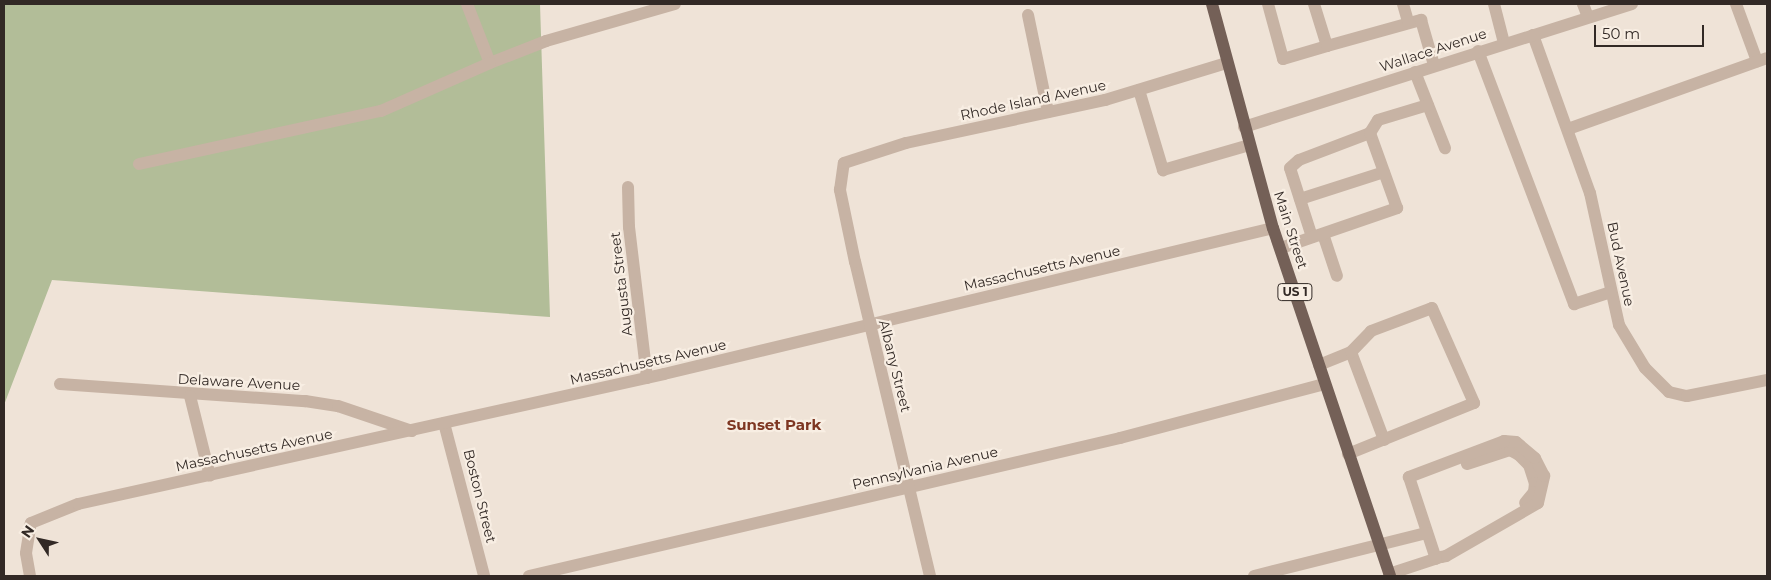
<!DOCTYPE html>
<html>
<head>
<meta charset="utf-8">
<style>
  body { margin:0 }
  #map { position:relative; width:1771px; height:580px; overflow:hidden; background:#efe3d7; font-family:Montserrat,sans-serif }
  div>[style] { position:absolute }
  .green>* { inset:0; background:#b2bd98 }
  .minor>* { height:12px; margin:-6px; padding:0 6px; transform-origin:6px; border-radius:6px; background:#c7b3a4 }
  .major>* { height:12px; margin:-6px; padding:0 6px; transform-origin:6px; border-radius:6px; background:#746057 }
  span { translate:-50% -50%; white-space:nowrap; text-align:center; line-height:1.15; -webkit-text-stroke:4.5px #f8eee3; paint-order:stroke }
  .shield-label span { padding:1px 4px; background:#f8eee3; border:1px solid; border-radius:4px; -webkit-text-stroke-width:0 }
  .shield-label { font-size:12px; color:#322925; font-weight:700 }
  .street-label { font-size:14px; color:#322925 }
  .neighbourhood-label { font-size:15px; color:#7e3622; font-weight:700 }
  .frame { position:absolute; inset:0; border:5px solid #322925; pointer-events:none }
  .north { position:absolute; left:15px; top:515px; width:50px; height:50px; -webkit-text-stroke:4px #f8eee3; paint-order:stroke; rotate:305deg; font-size:14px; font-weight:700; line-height:20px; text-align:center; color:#322925 }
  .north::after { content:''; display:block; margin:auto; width:18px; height:22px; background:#322925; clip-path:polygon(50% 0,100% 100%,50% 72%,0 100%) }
  .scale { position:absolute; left:1594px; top:25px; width:110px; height:22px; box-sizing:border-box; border:2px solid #322925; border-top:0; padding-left:6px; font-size:15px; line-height:18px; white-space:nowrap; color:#322925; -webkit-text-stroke:4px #f8eee3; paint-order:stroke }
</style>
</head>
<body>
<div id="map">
  <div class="green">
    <div style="clip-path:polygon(4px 4px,540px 4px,550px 317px,52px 280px,4px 405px)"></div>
  </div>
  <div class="minor">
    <div style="left:467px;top:4px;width:63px;rotate:68.7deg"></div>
    <div style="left:490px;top:63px;width:60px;rotate:-21.4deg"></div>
    <div style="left:546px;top:41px;width:134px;rotate:-16deg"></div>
    <div style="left:1268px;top:4px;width:57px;rotate:74.7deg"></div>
    <div style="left:1283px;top:59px;width:46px;rotate:-16.5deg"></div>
    <div style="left:1314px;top:4px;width:44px;rotate:72.8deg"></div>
    <div style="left:1327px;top:46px;width:98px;rotate:-15.5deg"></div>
    <div style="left:1421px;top:20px;width:47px;rotate:73.9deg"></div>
    <div style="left:1403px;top:4px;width:19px;rotate:74deg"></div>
    <div style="left:1494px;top:4px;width:40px;rotate:75.6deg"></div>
    <div style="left:1583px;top:4px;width:14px;rotate:69deg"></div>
    <div style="left:1736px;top:4px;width:61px;rotate:69.8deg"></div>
    <div style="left:1028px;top:15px;width:99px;rotate:78.3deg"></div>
    <div style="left:1533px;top:35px;width:168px;rotate:70.2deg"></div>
    <div style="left:1590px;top:193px;width:135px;rotate:77.6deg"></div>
    <div style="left:1619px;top:325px;width:50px;rotate:58.8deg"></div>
    <div style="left:1645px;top:368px;width:34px;rotate:45deg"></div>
    <div style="left:1669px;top:392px;width:18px;rotate:13deg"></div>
    <div style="left:1687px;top:396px;width:82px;rotate:-11.3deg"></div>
    <div style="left:1478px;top:51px;width:271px;rotate:69.2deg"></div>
    <div style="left:1574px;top:304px;width:38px;rotate:-18deg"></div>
    <div style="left:1415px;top:72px;width:82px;rotate:68.5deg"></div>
    <div style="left:1139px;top:90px;width:84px;rotate:73.3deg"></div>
    <div style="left:1163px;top:170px;width:90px;rotate:-16.2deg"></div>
    <div style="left:1244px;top:127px;width:407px;rotate:-17.6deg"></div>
    <div style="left:1568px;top:129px;width:211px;rotate:-19.6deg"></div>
    <div style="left:139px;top:164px;width:248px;rotate:-12.4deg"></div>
    <div style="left:381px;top:111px;width:119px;rotate:-23.8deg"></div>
    <div style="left:628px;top:187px;width:40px;rotate:88.6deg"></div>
    <div style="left:629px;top:227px;width:152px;rotate:83.2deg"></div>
    <div style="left:1300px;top:199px;width:88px;rotate:-17.8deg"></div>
    <div style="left:1323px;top:234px;width:44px;rotate:71.6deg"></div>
    <div style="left:1312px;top:237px;width:72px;rotate:-107.7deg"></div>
    <div style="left:1290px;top:168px;width:12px;rotate:-42deg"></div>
    <div style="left:1299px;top:160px;width:76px;rotate:-20.8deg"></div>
    <div style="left:1281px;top:248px;width:123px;rotate:-19deg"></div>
    <div style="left:1397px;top:208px;width:80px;rotate:-109.8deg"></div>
    <div style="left:1370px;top:133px;width:15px;rotate:-58deg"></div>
    <div style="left:1378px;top:120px;width:52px;rotate:-16.7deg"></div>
    <div style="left:1351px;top:352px;width:94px;rotate:69.4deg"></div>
    <div style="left:1319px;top:365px;width:35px;rotate:-22deg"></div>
    <div style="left:1351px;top:352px;width:29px;rotate:-46deg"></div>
    <div style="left:1371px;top:331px;width:65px;rotate:-20.7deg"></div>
    <div style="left:1432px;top:308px;width:104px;rotate:66.1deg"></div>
    <div style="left:1474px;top:403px;width:136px;rotate:158deg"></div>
    <div style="left:60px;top:384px;width:246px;rotate:4deg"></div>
    <div style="left:305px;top:401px;width:33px;rotate:9deg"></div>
    <div style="left:338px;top:406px;width:78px;rotate:18.7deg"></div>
    <div style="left:190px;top:396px;width:82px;rotate:76deg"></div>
    <div style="left:444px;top:423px;width:158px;rotate:75.3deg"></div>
    <div style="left:1467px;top:464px;width:45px;rotate:-18deg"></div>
    <div style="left:1510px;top:450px;width:10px;rotate:29deg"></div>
    <div style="left:1519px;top:455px;width:14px;rotate:45deg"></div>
    <div style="left:1529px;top:465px;width:19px;rotate:72deg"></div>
    <div style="left:1535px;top:483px;width:9px;rotate:96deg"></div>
    <div style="left:1534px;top:492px;width:14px;rotate:129deg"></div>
    <div style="left:1389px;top:574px;width:55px;rotate:-18.1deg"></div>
    <div style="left:1441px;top:557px;width:5px;rotate:-11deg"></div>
    <div style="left:1446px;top:556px;width:106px;rotate:-29.9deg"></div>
    <div style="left:1538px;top:503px;width:28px;rotate:-77deg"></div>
    <div style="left:1544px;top:476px;width:20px;rotate:-117deg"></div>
    <div style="left:1535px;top:458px;width:25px;rotate:-140deg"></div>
    <div style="left:1516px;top:442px;width:12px;rotate:-175deg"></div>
    <div style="left:1504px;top:441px;width:102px;rotate:159.2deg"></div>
    <div style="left:1409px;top:477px;width:86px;rotate:71.8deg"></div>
    <div style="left:30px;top:576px;width:23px;rotate:-100deg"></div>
    <div style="left:26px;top:553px;width:30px;rotate:-81deg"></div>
    <div style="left:31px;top:523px;width:51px;rotate:-22deg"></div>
    <div style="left:78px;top:504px;width:600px;rotate:-12.51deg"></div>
    <div style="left:664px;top:374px;width:626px;rotate:-13.48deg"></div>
    <div style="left:529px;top:576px;width:607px;rotate:-13.14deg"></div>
    <div style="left:1120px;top:438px;width:212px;rotate:-14.8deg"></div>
    <div style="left:930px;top:576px;width:323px;rotate:-103.4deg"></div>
    <div style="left:855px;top:262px;width:74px;rotate:-101.8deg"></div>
    <div style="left:840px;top:190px;width:27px;rotate:-82deg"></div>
    <div style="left:844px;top:163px;width:65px;rotate:-17.9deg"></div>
    <div style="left:906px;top:143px;width:204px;rotate:-12.2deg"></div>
    <div style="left:1105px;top:100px;width:127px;rotate:-16.9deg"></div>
    <div style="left:1254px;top:576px;width:178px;rotate:-14deg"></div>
  </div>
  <div class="major">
    <div style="left:1212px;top:4px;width:232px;rotate:74.8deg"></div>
    <div style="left:1273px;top:228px;width:367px;rotate:71.4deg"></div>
  </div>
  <div class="shield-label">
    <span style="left:1295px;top:292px">US 1</span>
  </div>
  <div class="street-label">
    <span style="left:1433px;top:50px;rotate:-18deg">Wallace Avenue</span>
    <span style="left:1033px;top:100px;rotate:-12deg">Rhode Island Avenue</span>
    <span style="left:1291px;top:230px;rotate:72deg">Main Street</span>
    <span style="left:1621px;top:264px;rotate:78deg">Bud Avenue</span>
    <span style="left:1042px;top:268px;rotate:-13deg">Massachusetts Avenue</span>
    <span style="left:621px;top:284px;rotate:-97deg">Augusta Street</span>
    <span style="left:648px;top:362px;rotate:-13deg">Massachusetts Avenue</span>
    <span style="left:895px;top:366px;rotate:76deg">Albany Street</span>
    <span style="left:239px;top:382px;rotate:3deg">Delaware Avenue</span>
    <span style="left:254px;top:450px;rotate:-12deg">Massachusetts Avenue</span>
    <span style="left:925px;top:468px;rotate:-13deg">Pennsylvania Avenue</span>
    <span style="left:480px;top:496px;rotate:76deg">Boston Street</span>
  </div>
  <div class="neighbourhood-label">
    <span style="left:774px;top:425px">Sunset Park</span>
  </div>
  <div class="frame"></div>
  <div class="north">N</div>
  <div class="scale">50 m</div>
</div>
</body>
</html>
